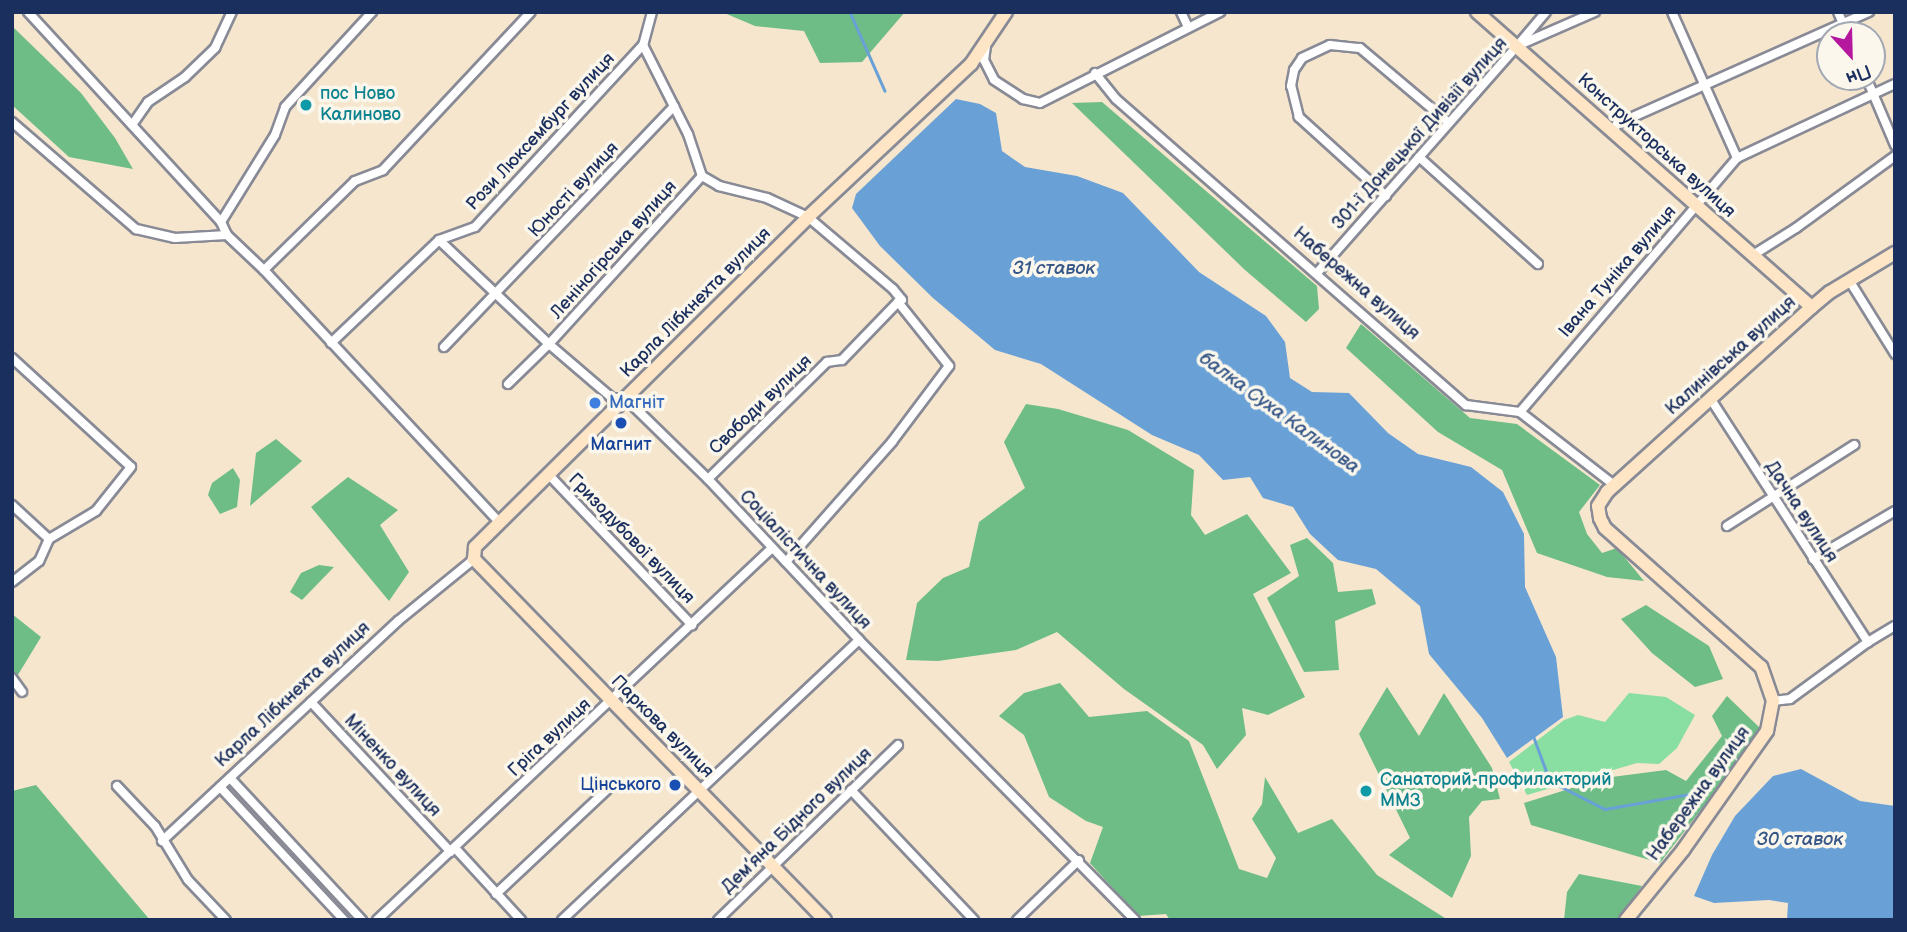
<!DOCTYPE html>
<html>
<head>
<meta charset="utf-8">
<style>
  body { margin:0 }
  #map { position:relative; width:1907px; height:932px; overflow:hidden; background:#f5e6cd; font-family:"Balsamiq Sans",sans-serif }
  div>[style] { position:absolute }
  .green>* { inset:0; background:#89dea1 }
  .forest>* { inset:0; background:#6ebd87 }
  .water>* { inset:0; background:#69a1d7 }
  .stream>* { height:2.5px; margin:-1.25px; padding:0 1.25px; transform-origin:1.25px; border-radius:1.25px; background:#69a1d7 }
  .roads { filter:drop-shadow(2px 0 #888a96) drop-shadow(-2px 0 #888a96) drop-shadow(0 2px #888a96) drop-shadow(0 -2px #888a96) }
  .street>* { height:8px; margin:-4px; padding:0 4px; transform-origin:4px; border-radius:4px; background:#fff }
  .secondary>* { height:12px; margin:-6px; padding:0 6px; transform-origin:6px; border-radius:6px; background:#fde5c5 }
  .dots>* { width:19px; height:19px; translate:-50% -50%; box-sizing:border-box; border:4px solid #fbf7ec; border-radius:50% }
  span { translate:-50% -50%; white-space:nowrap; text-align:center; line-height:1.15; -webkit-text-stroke:7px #fbf7ec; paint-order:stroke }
  .culture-label { font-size:18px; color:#0d838f }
  .left { translate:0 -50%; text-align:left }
  .street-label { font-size:18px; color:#1b2f5e }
  .shop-label { font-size:18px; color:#366cbe }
  .transit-label { font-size:18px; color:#164399 }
  .right { translate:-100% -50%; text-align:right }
  .water-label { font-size:19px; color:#365788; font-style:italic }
  .frame { position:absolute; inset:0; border:14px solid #1b2f5e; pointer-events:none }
  .north { position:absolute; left:1816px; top:21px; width:70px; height:70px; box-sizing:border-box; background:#fbf7ec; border:2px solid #a1a7b3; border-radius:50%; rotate:158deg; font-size:19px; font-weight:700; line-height:28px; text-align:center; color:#1b2f5e }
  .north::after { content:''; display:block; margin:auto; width:24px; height:32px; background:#b5179e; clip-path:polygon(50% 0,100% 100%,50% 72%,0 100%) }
</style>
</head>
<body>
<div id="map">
  <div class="green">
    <div style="clip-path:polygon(1629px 693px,1666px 697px,1695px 715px,1677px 748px,1659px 764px,1637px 763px,1527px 795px,1509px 762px,1564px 720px,1578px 715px,1605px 722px)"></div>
  </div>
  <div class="forest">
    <div style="clip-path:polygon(722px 12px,905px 12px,862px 62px,820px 63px,804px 31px,755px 26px)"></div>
    <div style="clip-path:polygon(12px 26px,81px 93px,115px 138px,133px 169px,69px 157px,12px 105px)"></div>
    <div style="clip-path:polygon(1102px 102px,1317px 286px,1319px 309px,1306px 322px,1245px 270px,1072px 103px)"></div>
    <div style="clip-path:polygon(1361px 324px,1470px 418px,1517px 424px,1600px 485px,1579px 512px,1587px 534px,1602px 553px,1617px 548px,1644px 581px,1607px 577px,1537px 553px,1502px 470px,1438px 432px,1346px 348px)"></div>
    <div style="clip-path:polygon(1026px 404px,1058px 409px,1128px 430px,1194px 470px,1191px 515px,1205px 535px,1247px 514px,1291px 573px,1253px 594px,1305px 697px,1268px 715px,1242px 708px,1246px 735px,1217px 769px,1203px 745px,1124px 689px,1057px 632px,1016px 650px,938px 661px,906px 660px,917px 603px,943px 578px,969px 567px,979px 522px,1025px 488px,1004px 442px)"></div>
    <div style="clip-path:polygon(276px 439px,302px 461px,250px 506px,256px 453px)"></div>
    <div style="clip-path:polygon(233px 468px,240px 480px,237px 507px,220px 514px,208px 495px,212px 483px)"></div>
    <div style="clip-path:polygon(348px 477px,398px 510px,380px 525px,409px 572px,389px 601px,311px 507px)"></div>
    <div style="clip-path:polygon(1307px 538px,1333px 563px,1338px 592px,1372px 589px,1376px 604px,1335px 621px,1339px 670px,1304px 672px,1267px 598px,1299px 576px,1290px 545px)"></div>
    <div style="clip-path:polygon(319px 565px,334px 567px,302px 600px,290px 592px,301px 573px)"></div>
    <div style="clip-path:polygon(1646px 605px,1709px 646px,1723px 679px,1695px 687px,1652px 653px,1621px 619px)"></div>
    <div style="clip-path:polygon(12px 614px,41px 637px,13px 683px,12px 682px)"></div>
    <div style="clip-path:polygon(1060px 683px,1089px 717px,1147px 711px,1189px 741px,1239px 869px,1267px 878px,1276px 858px,1252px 819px,1262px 804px,1265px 777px,1298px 833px,1332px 819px,1377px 875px,1448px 920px,1170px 920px,1166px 914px,1138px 916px,1090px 863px,1103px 827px,1086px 821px,1049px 797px,1024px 735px,999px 716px,1024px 693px)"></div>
    <div style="clip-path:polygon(1387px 687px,1419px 736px,1444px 693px,1492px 768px,1500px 799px,1482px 801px,1469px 817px,1471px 856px,1452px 898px,1389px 855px,1410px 838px,1359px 734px)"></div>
    <div style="clip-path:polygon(1727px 696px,1762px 730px,1660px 863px,1531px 825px,1524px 803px,1604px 778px,1666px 770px,1686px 781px,1722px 736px,1712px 716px)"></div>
    <div style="clip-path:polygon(36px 785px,150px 920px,12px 920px,12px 791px)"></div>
    <div style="clip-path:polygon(1579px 874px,1642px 886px,1617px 920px,1564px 920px,1567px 892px)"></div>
  </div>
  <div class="water">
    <div style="clip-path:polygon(956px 99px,980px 104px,996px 113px,1002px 151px,1025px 167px,1077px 176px,1123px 193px,1199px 272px,1266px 316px,1285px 342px,1290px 378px,1312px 392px,1349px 393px,1388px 433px,1418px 454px,1471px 467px,1503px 492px,1524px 534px,1525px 587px,1556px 657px,1563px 717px,1507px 758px,1482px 718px,1429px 654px,1420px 606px,1376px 569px,1338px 560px,1310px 534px,1293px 507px,1263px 498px,1250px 477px,1223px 480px,1199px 455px,1152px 435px,1041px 364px,995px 350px,933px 298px,880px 246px,852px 208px,856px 194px)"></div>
    <div style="clip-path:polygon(1801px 769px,1860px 801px,1895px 806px,1895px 920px,1787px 920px,1788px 903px,1769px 900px,1714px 903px,1694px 896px,1712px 855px,1735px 816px,1773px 776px)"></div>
  </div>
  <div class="stream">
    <div style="left:850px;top:12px;width:86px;rotate:66.1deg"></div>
    <div style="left:1533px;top:735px;width:49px;rotate:69.7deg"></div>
    <div style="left:1550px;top:781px;width:62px;rotate:27deg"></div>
    <div style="left:1605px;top:809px;width:92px;rotate:-10deg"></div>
  </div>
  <div class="roads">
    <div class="street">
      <div style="left:28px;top:12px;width:285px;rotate:47.4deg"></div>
      <div style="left:221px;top:222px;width:14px;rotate:65deg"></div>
      <div style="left:227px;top:235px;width:51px;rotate:43.4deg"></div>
      <div style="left:264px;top:270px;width:345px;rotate:47deg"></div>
      <div style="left:652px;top:12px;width:34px;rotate:105deg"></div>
      <div style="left:643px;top:45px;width:100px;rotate:63.2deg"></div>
      <div style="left:688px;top:134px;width:44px;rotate:71.6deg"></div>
      <div style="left:702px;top:176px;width:20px;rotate:30deg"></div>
      <div style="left:719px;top:186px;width:49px;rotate:14deg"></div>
      <div style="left:767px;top:198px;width:45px;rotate:24.9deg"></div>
      <div style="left:808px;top:217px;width:111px;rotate:40.3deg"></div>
      <div style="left:893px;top:289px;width:14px;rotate:51deg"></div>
      <div style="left:902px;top:300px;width:4px;rotate:153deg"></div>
      <div style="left:898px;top:302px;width:82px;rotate:51.4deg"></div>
      <div style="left:949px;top:366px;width:95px;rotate:126.9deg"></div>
      <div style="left:892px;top:442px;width:160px;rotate:131.5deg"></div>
      <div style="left:1181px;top:12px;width:17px;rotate:65deg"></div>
      <div style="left:1672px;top:12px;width:160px;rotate:66deg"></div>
      <div style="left:1838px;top:12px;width:25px;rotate:67deg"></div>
      <div style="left:1518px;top:45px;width:43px;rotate:-49.7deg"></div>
      <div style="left:986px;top:46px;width:14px;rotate:98deg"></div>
      <div style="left:984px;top:60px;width:22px;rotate:63deg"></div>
      <div style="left:994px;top:80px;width:35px;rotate:33deg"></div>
      <div style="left:1023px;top:99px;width:17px;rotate:13deg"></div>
      <div style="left:1040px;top:103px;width:202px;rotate:-26.8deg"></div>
      <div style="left:1095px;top:73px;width:33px;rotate:51deg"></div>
      <div style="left:1116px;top:99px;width:465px;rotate:41.2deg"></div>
      <div style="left:1466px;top:405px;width:54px;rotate:7.4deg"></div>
      <div style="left:1520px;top:412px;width:119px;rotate:37.8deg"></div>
      <div style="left:1866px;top:77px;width:74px;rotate:66.9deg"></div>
      <div style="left:12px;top:122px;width:164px;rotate:40.8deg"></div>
      <div style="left:136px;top:229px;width:40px;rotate:13deg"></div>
      <div style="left:175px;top:238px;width:52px;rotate:-3.3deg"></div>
      <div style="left:132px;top:125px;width:28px;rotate:-55deg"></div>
      <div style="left:148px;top:102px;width:45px;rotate:-34deg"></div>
      <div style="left:185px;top:77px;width:42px;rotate:-44deg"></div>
      <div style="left:215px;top:48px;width:40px;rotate:-65deg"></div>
      <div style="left:1613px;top:131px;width:8px;rotate:-60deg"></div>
      <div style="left:1617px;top:124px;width:276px;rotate:-24deg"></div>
      <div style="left:1419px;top:157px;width:160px;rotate:42deg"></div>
      <div style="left:1386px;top:196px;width:118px;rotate:-137.8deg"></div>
      <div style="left:1299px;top:117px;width:32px;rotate:-104deg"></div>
      <div style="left:1291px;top:86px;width:16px;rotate:-79deg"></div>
      <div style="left:1294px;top:70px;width:14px;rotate:-56deg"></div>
      <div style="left:1302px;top:58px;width:31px;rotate:-25deg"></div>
      <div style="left:1330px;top:45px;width:30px;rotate:6deg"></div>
      <div style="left:1360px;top:48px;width:116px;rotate:40.1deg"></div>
      <div style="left:221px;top:222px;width:102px;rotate:-58.2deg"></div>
      <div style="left:275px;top:135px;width:30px;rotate:-70deg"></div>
      <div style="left:285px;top:107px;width:129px;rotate:-47.5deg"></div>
      <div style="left:439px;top:240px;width:151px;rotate:43.4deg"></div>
      <div style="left:549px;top:344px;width:83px;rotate:40.6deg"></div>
      <div style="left:612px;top:398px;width:13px"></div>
      <div style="left:625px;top:398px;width:116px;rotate:44.3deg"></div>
      <div style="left:708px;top:479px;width:221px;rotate:46.8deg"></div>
      <div style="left:859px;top:640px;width:393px;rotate:45.4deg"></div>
      <div style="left:1753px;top:255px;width:51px;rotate:-32.1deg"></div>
      <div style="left:1796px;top:228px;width:122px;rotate:-36deg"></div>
      <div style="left:264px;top:270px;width:127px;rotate:-44.4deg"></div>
      <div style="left:355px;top:181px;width:30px;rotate:-21deg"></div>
      <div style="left:383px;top:170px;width:216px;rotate:-46.9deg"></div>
      <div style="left:1317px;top:273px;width:303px;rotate:-48.6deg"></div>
      <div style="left:1517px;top:46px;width:85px;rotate:-23.6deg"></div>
      <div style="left:1849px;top:280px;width:87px;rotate:58.1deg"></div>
      <div style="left:331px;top:343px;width:149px;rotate:-43.6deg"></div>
      <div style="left:439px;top:240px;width:38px;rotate:-20deg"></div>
      <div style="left:475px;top:227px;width:248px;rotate:-47.3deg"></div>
      <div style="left:444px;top:347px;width:333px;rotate:-46.3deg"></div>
      <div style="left:12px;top:358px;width:161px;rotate:42.5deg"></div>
      <div style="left:131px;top:467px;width:56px;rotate:128.5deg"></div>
      <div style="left:96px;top:511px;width:55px;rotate:149.2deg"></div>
      <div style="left:49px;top:539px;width:24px;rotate:114deg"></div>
      <div style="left:39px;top:561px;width:34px;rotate:142deg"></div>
      <div style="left:508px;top:384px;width:57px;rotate:-44.3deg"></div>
      <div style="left:549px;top:344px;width:227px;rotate:-47.7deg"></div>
      <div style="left:1710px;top:398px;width:291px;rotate:57.1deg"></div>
      <div style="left:1520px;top:412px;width:334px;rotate:-49.5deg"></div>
      <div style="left:1737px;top:158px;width:174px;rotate:-25.1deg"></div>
      <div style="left:548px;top:474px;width:209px;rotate:46.4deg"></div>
      <div style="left:708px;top:479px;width:167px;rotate:-44.5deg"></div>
      <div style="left:827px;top:362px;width:15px;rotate:-8deg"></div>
      <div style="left:842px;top:360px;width:81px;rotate:-46deg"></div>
      <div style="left:12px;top:505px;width:50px;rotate:42.6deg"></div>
      <div style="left:1727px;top:526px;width:151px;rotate:-32.5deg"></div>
      <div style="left:1813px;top:559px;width:95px;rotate:-30.3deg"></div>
      <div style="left:12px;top:678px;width:17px;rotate:54deg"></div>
      <div style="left:1773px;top:701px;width:17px;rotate:-7deg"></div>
      <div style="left:1790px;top:699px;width:97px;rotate:-36.2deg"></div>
      <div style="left:1868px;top:642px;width:31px;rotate:-31deg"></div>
      <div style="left:311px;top:702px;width:205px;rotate:47deg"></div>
      <div style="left:230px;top:778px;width:194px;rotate:47.1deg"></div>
      <div style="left:117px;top:786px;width:55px;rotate:46.5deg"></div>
      <div style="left:155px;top:826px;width:63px;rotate:58.6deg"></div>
      <div style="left:188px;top:880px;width:55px;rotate:46.5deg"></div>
      <div style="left:220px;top:787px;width:182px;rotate:47deg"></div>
      <div style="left:851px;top:790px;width:179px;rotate:46.6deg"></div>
      <div style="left:162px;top:841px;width:323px;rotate:-43deg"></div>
      <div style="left:398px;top:621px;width:98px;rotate:-39.2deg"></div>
      <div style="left:455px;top:848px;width:98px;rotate:47.5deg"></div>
      <div style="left:496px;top:894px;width:155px;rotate:-43.2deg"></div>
      <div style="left:377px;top:920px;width:543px;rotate:-43.28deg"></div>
      <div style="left:562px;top:920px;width:408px;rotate:-43.3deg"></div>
      <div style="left:718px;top:920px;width:251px;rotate:-44.2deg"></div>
      <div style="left:1017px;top:920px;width:86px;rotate:-44.1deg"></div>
    </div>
    <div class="secondary">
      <div style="left:1477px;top:12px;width:446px;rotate:41.4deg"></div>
      <div style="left:825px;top:920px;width:504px;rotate:-134.2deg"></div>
      <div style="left:474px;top:559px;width:12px;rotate:-85deg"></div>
      <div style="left:475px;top:547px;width:469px;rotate:-44.7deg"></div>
      <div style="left:808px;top:217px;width:224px;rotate:-43.2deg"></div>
      <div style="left:971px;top:64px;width:63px;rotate:-56.1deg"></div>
      <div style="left:1626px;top:920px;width:90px;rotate:-50.8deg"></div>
      <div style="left:1683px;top:850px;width:146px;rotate:-54.8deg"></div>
      <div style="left:1767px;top:731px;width:31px;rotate:-79deg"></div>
      <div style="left:1773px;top:701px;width:36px;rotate:-109deg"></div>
      <div style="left:1761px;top:667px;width:209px;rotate:-138.3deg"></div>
      <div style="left:1605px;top:528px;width:11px;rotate:-117deg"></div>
      <div style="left:1600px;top:518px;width:12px;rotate:-99deg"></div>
      <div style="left:1598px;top:506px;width:17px;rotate:-57deg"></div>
      <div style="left:1607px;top:492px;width:276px;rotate:-42.1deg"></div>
      <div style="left:1812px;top:307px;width:23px;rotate:-40deg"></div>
      <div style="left:1830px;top:292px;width:76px;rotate:-31deg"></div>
    </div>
  </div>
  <div class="dots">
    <div style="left:306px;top:105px;background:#0f9aa8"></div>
    <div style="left:595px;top:403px;background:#3f7fe0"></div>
    <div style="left:621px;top:423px;background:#1a4fb4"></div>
    <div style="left:675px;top:785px;background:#1a4fb4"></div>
    <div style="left:1366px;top:791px;background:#0f9aa8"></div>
  </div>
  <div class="culture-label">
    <span class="left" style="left:320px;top:105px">пос Ново<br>Калиново</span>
    <span class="left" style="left:1380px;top:791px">Санаторий-профилакторий<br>ММЗ</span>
  </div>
  <div class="street-label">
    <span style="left:541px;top:132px;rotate:-47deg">Рози Люксембург вулиця</span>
    <span style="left:1420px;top:134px;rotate:-48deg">301-ї Донецької Дивізії вулиця</span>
    <span style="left:1656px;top:146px;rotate:42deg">Конструкторська вулиця</span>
    <span style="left:574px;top:190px;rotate:-47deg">Юності вулиця</span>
    <span style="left:614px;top:250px;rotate:-48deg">Леніногірська вулиця</span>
    <span style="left:1618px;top:272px;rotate:-49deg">Івана Туніка вулиця</span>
    <span style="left:1356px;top:284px;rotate:41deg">Набережна вулиця</span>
    <span style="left:696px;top:303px;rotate:-45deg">Карла Лібкнехта вулиця</span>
    <span style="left:1731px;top:356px;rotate:-42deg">Калинівська вулиця</span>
    <span style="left:761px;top:405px;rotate:-44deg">Свободи вулиця</span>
    <span style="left:1801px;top:512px;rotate:57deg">Дачна вулиця</span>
    <span style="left:631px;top:539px;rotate:46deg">Гризодубової вулиця</span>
    <span style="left:805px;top:560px;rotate:47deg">Соціалістична вулиця</span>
    <span style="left:293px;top:695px;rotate:-43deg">Карла Лібкнехта вулиця</span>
    <span style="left:662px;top:727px;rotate:45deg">Паркова вулиця</span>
    <span style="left:550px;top:738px;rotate:-43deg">Гріга вулиця</span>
    <span style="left:392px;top:766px;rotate:47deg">Міненко вулиця</span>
    <span style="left:1699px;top:794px;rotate:-54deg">Набережна вулиця</span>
    <span style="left:797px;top:821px;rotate:-44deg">Дем’яна Бідного вулиця</span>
  </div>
  <div class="shop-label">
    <span class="left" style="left:609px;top:403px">Магніт</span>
  </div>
  <div class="transit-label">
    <span style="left:621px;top:445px">Магнит</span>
    <span class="right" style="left:661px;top:785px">Цінського</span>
  </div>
  <div class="water-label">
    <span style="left:1054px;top:269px">31 ставок</span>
    <span style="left:1279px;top:413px;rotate:36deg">балка Суха Калинова</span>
    <span style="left:1800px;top:840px">30 ставок</span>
  </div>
  <div class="frame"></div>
  <div class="north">Пн</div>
</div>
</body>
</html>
